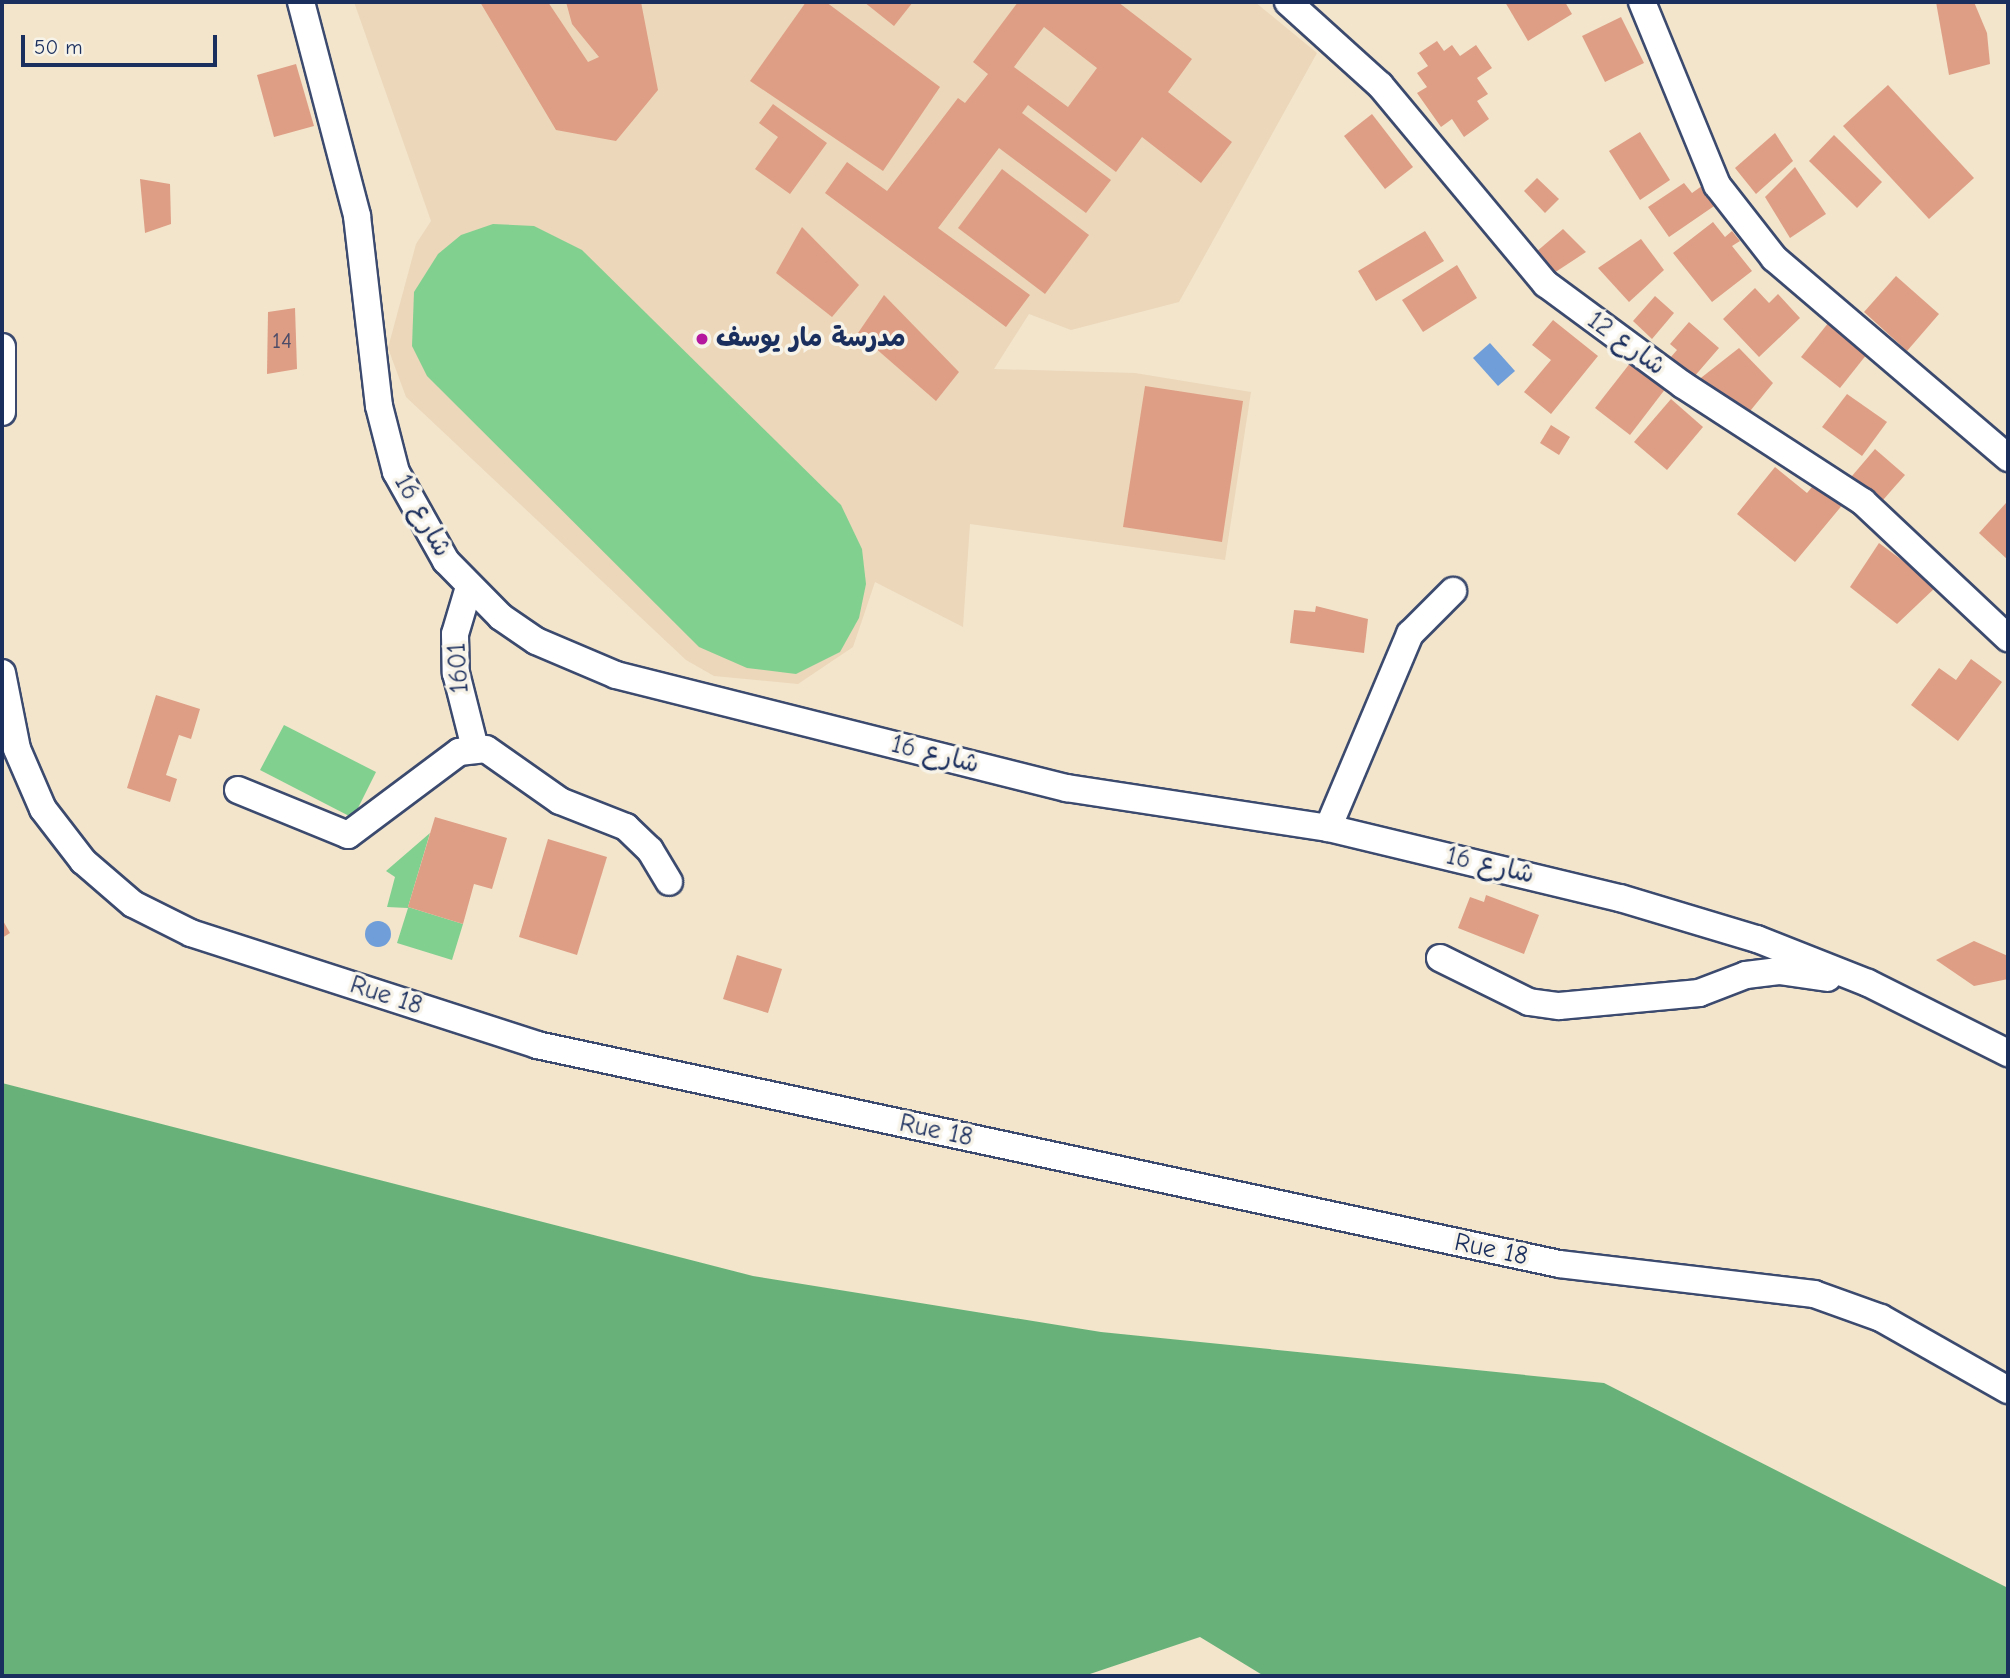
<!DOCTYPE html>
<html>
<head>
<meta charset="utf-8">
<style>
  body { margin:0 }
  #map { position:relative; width:2010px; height:1678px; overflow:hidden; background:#f2e5cc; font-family:"Comic Neue","Playpen Sans Arabic",sans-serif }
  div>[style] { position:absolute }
  .built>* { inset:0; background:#ecd7ba }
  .green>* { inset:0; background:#81d090 }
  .forest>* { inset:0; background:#68b27a }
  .water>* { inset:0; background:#709ed9 }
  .round { border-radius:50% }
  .building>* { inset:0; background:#de9e85 }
  .roads { filter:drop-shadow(2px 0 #3b4a6e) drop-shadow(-2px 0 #3b4a6e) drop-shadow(0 2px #3b4a6e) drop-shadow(0 -2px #3b4a6e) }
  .minor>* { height:26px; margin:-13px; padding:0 13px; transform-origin:13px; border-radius:13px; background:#fff }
  .dots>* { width:19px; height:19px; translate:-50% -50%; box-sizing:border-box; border:4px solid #f7f3e8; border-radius:50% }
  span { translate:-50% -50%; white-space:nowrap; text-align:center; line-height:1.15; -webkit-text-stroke:7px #f7f3e8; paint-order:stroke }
  .number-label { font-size:23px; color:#4c4b68 }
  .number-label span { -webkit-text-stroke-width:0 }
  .poi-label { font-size:26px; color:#1b2f5e; font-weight:700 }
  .left { translate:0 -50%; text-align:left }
  .street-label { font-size:26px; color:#1b2f5e }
  .frame { position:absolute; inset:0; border:4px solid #1b2f5e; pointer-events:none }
  .scale { position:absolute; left:21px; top:35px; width:196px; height:32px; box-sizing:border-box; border:4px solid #1b2f5e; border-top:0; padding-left:9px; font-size:21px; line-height:24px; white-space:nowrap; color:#1b2f5e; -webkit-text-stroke:5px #f7f3e8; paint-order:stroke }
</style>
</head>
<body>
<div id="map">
  <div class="built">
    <div style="clip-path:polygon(354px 2px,1255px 2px,1317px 53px,1179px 302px,1071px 330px,1029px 314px,994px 369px,1135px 373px,1251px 392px,1225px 560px,970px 524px,963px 627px,875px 582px,853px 647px,798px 684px,714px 676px,686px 660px,406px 397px,388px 348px,416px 244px,431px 221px)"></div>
  </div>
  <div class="green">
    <div style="clip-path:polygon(493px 224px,534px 226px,582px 250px,841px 505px,862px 549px,866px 584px,859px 618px,840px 652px,796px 674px,747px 668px,699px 647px,427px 376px,412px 346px,414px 292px,438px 254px,461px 235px)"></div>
    <div style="clip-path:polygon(284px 725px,376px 772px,353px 818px,260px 770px)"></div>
    <div style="clip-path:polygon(430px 833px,408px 907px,463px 924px,452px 960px,397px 943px,408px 908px,387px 907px,395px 877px,386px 871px)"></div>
  </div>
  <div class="forest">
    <div style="clip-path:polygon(2px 1083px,753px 1276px,1101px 1332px,1604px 1383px,2008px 1588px,2008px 1676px,1264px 1676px,1200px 1637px,1084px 1676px,2px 1676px)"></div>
  </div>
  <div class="water">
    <div style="clip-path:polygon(1490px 343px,1515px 371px,1498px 386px,1473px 358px)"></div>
    <div class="round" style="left:365px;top:921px;width:26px;height:26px"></div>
  </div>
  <div class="building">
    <div style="clip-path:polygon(480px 2px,548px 2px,588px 62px,599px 57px,572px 24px,566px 2px,641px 2px,658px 90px,616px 141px,556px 130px)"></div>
    <div style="clip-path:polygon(806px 2px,826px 2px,940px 87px,883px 171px,750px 81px)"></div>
    <div style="clip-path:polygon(864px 2px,913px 2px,894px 26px)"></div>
    <div style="clip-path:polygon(evenodd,1018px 2px,1118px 2px,1192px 59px,1168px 92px,1232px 142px,1201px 183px,1142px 137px,1116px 172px,1028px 105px,1022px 113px,1111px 180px,1086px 213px,999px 148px,938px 228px,1030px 295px,1006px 327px,825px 193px,847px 162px,887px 191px,958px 98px,965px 103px,988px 74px,973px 62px,1018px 2px,1044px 27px,1097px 68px,1068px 107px,1014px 67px,1044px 27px)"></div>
    <div style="clip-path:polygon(1505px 2px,1565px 2px,1572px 14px,1528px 41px)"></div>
    <div style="clip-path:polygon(1936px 2px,1974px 2px,1987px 33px,1990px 64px,1949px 75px)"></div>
    <div style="clip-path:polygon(1621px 17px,1644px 63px,1605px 82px,1582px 36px)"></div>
    <div style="clip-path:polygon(1437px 41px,1444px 51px,1452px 45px,1460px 56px,1476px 45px,1492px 68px,1477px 78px,1488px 94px,1477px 101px,1489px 119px,1464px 137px,1452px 119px,1441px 127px,1417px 93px,1427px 87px,1417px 73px,1428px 66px,1419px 53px)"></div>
    <div style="clip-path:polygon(296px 64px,314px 126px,274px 137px,257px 75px)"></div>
    <div style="clip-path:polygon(1888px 85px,1974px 178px,1929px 219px,1843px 126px)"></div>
    <div style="clip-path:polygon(773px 104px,827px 143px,790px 194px,755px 169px,778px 137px,759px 123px)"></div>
    <div style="clip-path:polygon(1372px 114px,1413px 167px,1385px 189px,1344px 136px)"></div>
    <div style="clip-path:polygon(1640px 132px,1670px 180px,1640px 200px,1609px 151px)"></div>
    <div style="clip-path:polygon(1775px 133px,1793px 161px,1756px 194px,1735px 168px)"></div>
    <div style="clip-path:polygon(1834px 135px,1882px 182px,1857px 208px,1809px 161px)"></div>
    <div style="clip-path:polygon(1795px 167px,1826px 214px,1790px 238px,1765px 197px)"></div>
    <div style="clip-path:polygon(1002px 169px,1089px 235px,1045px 294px,958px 228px)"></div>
    <div style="clip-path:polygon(1537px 178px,1559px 199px,1545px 213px,1524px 191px)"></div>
    <div style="clip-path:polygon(140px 179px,170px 184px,171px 224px,145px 233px)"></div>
    <div style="clip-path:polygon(1684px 183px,1692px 193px,1706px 183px,1720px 202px,1669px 237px,1648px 207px)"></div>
    <div style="clip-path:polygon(1713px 222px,1725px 237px,1732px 231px,1740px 241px,1732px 246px,1752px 271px,1712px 302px,1673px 253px)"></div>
    <div style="clip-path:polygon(802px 227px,859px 285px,832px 317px,776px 273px)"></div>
    <div style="clip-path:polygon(1563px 229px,1586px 252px,1554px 273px,1536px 252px)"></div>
    <div style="clip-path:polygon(1425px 231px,1444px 261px,1376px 301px,1358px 271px)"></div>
    <div style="clip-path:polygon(1641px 239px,1664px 270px,1629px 302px,1598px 268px)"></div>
    <div style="clip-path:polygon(1457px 265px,1477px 298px,1423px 332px,1402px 300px)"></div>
    <div style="clip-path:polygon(1896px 276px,1939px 314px,1907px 351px,1864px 312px)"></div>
    <div style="clip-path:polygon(1755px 288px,1769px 303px,1778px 294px,1800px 318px,1759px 357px,1723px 319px)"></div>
    <div style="clip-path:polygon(884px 295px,959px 372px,936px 401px,858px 333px)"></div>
    <div style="clip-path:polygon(1655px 296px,1674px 313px,1652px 339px,1633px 321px)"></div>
    <div style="clip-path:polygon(295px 308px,297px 369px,267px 374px,268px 312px)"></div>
    <div style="clip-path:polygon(1553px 320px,1598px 356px,1551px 414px,1524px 392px,1551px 360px,1532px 345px)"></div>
    <div style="clip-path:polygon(1689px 322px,1719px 348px,1693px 378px,1670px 358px,1677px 350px,1670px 344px)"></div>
    <div style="clip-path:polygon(1829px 322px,1867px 354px,1840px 388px,1801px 357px)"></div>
    <div style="clip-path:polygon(1739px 348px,1773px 383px,1746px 416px,1697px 381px)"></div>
    <div style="clip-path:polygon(1631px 362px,1666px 388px,1630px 435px,1595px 408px)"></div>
    <div style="clip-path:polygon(1145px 386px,1243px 401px,1222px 542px,1123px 527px)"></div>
    <div style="clip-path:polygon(1847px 394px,1887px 422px,1862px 456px,1822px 427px)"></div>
    <div style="clip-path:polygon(1671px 399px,1703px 427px,1667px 470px,1634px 442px)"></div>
    <div style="clip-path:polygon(1551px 425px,1570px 437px,1559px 455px,1540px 443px)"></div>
    <div style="clip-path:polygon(1875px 449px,1905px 475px,1876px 508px,1846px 483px)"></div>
    <div style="clip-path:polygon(1775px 467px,1807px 493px,1817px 481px,1844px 503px,1795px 562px,1737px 514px)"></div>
    <div style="clip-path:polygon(2006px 503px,2008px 505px,2008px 560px,1979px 533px)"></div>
    <div style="clip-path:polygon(1879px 543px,1937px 586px,1897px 624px,1850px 587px)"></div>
    <div style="clip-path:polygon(1316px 606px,1368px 619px,1364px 653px,1290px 643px,1294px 610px,1315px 612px)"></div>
    <div style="clip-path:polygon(1971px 659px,2002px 682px,1958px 741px,1911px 705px,1939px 668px,1956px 680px)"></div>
    <div style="clip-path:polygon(156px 695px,200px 709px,191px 739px,179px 735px,166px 775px,177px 779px,170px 802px,127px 788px)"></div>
    <div style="clip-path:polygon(435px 817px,507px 838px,492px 889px,474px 884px,463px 924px,408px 907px)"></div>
    <div style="clip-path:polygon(548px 839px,607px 857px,577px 955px,519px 937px)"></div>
    <div style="clip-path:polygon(1486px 895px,1539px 915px,1524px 954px,1458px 928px,1470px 897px,1484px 902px)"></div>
    <div style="clip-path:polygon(2px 919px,10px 933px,2px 938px)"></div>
    <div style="clip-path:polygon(1974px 941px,2008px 956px,2008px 979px,1974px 986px,1936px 960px)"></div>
    <div style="clip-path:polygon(737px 955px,782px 969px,768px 1013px,723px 999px)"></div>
  </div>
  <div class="roads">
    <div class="minor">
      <div style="left:301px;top:2px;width:221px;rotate:75.3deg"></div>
      <div style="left:357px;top:216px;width:191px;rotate:83.4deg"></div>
      <div style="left:379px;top:406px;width:68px;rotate:75.6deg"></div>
      <div style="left:396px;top:472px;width:102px;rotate:60.7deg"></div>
      <div style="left:446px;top:561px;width:78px;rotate:45.5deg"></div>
      <div style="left:501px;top:617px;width:42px;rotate:34.4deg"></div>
      <div style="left:536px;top:641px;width:87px;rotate:23deg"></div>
      <div style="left:616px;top:675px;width:465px;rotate:14.1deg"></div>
      <div style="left:1067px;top:788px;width:264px;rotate:8.7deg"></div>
      <div style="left:1328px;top:828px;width:300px;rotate:13.5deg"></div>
      <div style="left:1620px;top:898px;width:143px;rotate:16.7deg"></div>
      <div style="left:1757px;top:939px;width:119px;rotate:21.6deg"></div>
      <div style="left:1868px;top:983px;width:157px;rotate:26.6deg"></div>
      <div style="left:1288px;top:2px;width:124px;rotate:42.1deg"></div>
      <div style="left:1380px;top:85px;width:259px;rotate:50.2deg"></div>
      <div style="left:1546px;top:284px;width:170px;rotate:36.4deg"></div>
      <div style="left:1683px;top:385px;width:215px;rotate:33deg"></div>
      <div style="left:1863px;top:502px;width:199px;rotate:43.2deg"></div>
      <div style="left:1642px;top:2px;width:198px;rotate:67.7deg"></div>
      <div style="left:1717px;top:185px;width:93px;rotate:52deg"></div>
      <div style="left:1774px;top:258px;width:308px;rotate:40.5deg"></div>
      <div style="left:2px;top:347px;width:65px;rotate:90deg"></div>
      <div style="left:469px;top:587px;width:49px;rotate:106.6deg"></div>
      <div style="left:455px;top:634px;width:39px;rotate:89deg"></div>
      <div style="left:456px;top:673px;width:77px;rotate:75.8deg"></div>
      <div style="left:2px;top:673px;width:77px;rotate:78.8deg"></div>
      <div style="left:17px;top:749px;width:65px;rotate:66.6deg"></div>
      <div style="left:43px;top:809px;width:66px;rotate:52.4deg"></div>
      <div style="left:83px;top:861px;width:66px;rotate:40.7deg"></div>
      <div style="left:133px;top:904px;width:65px;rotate:26.6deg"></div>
      <div style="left:191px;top:933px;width:364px;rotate:17.9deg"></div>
      <div style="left:537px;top:1045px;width:1045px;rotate:12.09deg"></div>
      <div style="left:1559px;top:1264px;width:257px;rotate:6.7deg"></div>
      <div style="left:1814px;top:1294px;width:71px;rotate:19.7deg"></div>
      <div style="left:1881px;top:1318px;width:146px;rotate:29.6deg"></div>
      <div style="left:238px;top:790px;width:119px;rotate:22.2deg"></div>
      <div style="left:348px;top:835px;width:139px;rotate:-36.8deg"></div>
      <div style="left:459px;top:752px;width:27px;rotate:-6deg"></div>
      <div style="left:486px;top:749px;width:90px;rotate:35.1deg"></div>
      <div style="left:560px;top:801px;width:71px;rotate:21.5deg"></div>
      <div style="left:626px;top:827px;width:33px;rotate:44deg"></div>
      <div style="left:650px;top:850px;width:37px;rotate:59deg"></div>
      <div style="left:1328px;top:828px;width:211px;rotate:-67.1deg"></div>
      <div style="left:1410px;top:634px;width:61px;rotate:-45deg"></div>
      <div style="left:1440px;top:958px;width:99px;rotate:26.3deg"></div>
      <div style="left:1529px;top:1002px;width:30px;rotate:8deg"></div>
      <div style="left:1559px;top:1006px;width:141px;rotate:-5.3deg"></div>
      <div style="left:1699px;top:993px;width:50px;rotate:-21deg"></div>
      <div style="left:1746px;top:975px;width:33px;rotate:-7deg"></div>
      <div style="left:1779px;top:971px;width:49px;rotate:8.1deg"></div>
    </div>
  </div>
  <div class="dots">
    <div style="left:702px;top:339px;background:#b5179e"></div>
  </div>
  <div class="number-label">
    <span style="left:282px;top:341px">14</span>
  </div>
  <div class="poi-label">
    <span class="left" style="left:716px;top:339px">مدرسة مار يوسف</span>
  </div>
  <div class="street-label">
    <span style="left:1626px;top:344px;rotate:36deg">شارع 12</span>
    <span style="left:422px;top:516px;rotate:61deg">شارع 16</span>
    <span style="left:459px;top:668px;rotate:-94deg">1601</span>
    <span style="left:935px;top:755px;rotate:14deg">شارع 16</span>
    <span style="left:1490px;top:866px;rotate:13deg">شارع 16</span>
    <span style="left:386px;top:996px;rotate:18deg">Rue 18</span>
    <span style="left:936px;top:1131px;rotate:12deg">Rue 18</span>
    <span style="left:1491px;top:1250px;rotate:12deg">Rue 18</span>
  </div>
  <div class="frame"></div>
  <div class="scale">50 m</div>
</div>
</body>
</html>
